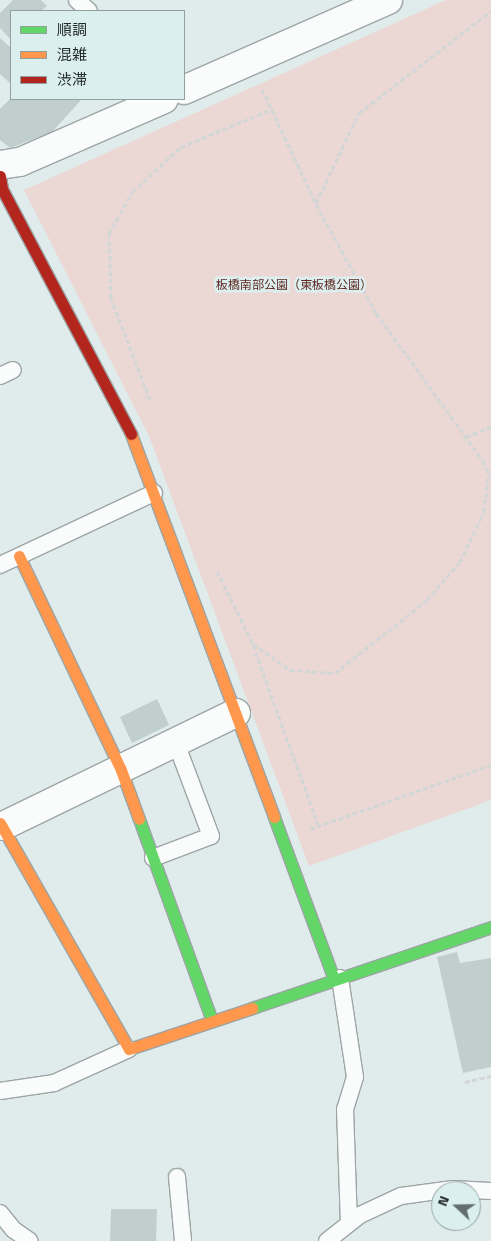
<!DOCTYPE html>
<html>
<head>
<meta charset="utf-8">
<style>
  body { margin:0 }
  #map { position:relative; width:491px; height:1241px; overflow:hidden; background:#e0ebeb; font-family:"Titillium Web","Noto Sans JP",sans-serif }
  div>[style] { position:absolute }
  .green>* { inset:0; background:#ebd8d4 }
  .building>* { inset:0; background:#c0cece }
  .path>* { height:3px; margin-top:-1.5px; transform-origin:0; background:repeating-linear-gradient(90deg,#d3d6d6 0 5px,transparent 0 7.5px) }
  .roads { filter:drop-shadow(1px 0 #9da5a5) drop-shadow(-1px 0 #9da5a5) drop-shadow(0 1px #9da5a5) drop-shadow(0 -1px #9da5a5) }
  .lane>* { height:16px; margin:-8px; padding:0 8px; transform-origin:8px; border-radius:8px; background:#fafcfc }
  .street>* { height:28px; margin:-14px; padding:0 14px; transform-origin:14px; border-radius:14px; background:#fafcfc }
  .fast>* { height:11px; margin:-5.5px; padding:0 5.5px; transform-origin:5.5px; border-radius:5.5px; background:#63d668 }
  .slow>* { height:11px; margin:-5.5px; padding:0 5.5px; transform-origin:5.5px; border-radius:5.5px; background:#ff974d }
  .jam>* { height:11px; margin:-5.5px; padding:0 5.5px; transform-origin:5.5px; border-radius:5.5px; background:#b3261e }
  span { translate:-50% -50%; white-space:nowrap; text-align:center; line-height:1.15; -webkit-text-stroke:5px #dcefef; paint-order:stroke }
  .park-label { font-size:12px; color:#5f2820 }
  .legend { position:absolute; left:10px; top:10px; width:175px; height:90px; box-sizing:border-box; background:#dcefef; border:1px solid #92a0a0; margin:0; padding:6px 9px; list-style:none; font-size:15px; color:#232a2a }
  .legend li { display:flex; align-items:center; gap:10px; height:25px }
  .legend b { width:25px; border:1px solid #92a0a0 }
  .north { position:absolute; left:431px; top:1181px; width:50px; height:50px; box-sizing:border-box; background:#dcefef; border:1px solid #92a0a0; border-radius:50%; rotate:291deg; font-size:14px; font-weight:700; line-height:20px; text-align:center; color:#232a2a }
  .north::after { content:''; display:block; margin:auto; width:18px; height:22px; background:#656e6e; clip-path:polygon(50% 0,100% 100%,50% 72%,0 100%) }
</style>
</head>
<body>
<div id="map">
  <div class="green">
    <div style="clip-path:polygon(446px 0,491px 0,491px 800px,309px 866px,149px 436px,24px 190px)"></div>
  </div>
  <div class="building">
    <div style="clip-path:polygon(13px 0,41px 0,47px 6px,41px 11px,11px 11px,11px 40px,0 28px,0 13px)"></div>
    <div style="clip-path:polygon(0 38px,11px 48px,11px 84px,0 74px)"></div>
    <div style="clip-path:polygon(10px 99px,82px 99px,52px 132px,10px 148px,0 140px,0 109px)"></div>
    <div style="clip-path:polygon(157px 699px,169px 725px,132px 743px,120px 717px)"></div>
    <div style="clip-path:polygon(457px 952px,460px 963px,491px 958px,491px 1067px,463px 1073px,437px 957px)"></div>
    <div style="clip-path:polygon(111px 1209px,157px 1209px,156px 1241px,110px 1241px)"></div>
  </div>
  <div class="path">
    <div style="left:262px;top:89px;width:127px;rotate:64.8deg"></div>
    <div style="left:316px;top:204px;width:124px;rotate:61.2deg"></div>
    <div style="left:376px;top:313px;width:183px;rotate:54.1deg"></div>
    <div style="left:483px;top:461px;width:18px;rotate:63deg"></div>
    <div style="left:316px;top:203px;width:100px;rotate:-64.5deg"></div>
    <div style="left:359px;top:113px;width:167px;rotate:-37.7deg"></div>
    <div style="left:150px;top:400px;width:109px;rotate:-110.9deg"></div>
    <div style="left:111px;top:298px;width:64px;rotate:-91.8deg"></div>
    <div style="left:109px;top:234px;width:48px;rotate:-61.3deg"></div>
    <div style="left:132px;top:192px;width:67px;rotate:-42.6deg"></div>
    <div style="left:181px;top:147px;width:99px;rotate:-22.7deg"></div>
    <div style="left:466px;top:437px;width:27px;rotate:-22deg"></div>
    <div style="left:217px;top:571px;width:81px;rotate:63.7deg"></div>
    <div style="left:253px;top:644px;width:45px;rotate:35.1deg"></div>
    <div style="left:290px;top:670px;width:45px;rotate:3.8deg"></div>
    <div style="left:335px;top:673px;width:117px;rotate:-38.4deg"></div>
    <div style="left:427px;top:600px;width:50px;rotate:-49deg"></div>
    <div style="left:460px;top:562px;width:55px;rotate:-64.4deg"></div>
    <div style="left:484px;top:512px;width:39px;rotate:-83deg"></div>
    <div style="left:253px;top:645px;width:191px;rotate:70.1deg"></div>
    <div style="left:310px;top:829px;width:192px;rotate:-19.5deg"></div>
    <div style="left:465px;top:1082px;width:27px;rotate:-13deg"></div>
  </div>
  <div class="roads">
    <div class="lane">
      <div style="left:77px;top:0;width:16px;rotate:43deg"></div>
      <div style="left:0;top:376px;width:14px;rotate:-25deg"></div>
      <div style="left:0;top:565px;width:170px;rotate:-25.1deg"></div>
      <div style="left:153px;top:858px;width:62px;rotate:-20.8deg"></div>
      <div style="left:211px;top:836px;width:99px;rotate:-110.6deg"></div>
      <div style="left:340px;top:978px;width:100px;rotate:81.4deg"></div>
      <div style="left:355px;top:1077px;width:34px;rotate:107deg"></div>
      <div style="left:345px;top:1109px;width:114px;rotate:88deg"></div>
      <div style="left:0;top:1091px;width:55px;rotate:-8.4deg"></div>
      <div style="left:54px;top:1083px;width:82px;rotate:-24.4deg"></div>
      <div style="left:177px;top:1177px;width:64px;rotate:84.6deg"></div>
      <div style="left:0;top:1213px;width:22px;rotate:51deg"></div>
      <div style="left:14px;top:1230px;width:19px;rotate:35deg"></div>
      <div style="left:327px;top:1241px;width:42px;rotate:-38.2deg"></div>
      <div style="left:360px;top:1215px;width:45px;rotate:-24.9deg"></div>
      <div style="left:401px;top:1196px;width:51px;rotate:-7.8deg"></div>
      <div style="left:452px;top:1189px;width:39px;rotate:3deg"></div>
    </div>
    <div class="street">
      <div style="left:184px;top:90px;width:223px;rotate:-23.8deg"></div>
      <div style="left:0;top:165px;width:20px;rotate:-9deg"></div>
      <div style="left:20px;top:162px;width:157px;rotate:-23.6deg"></div>
      <div style="left:3px;top:826px;width:259px;rotate:-25.9deg"></div>
    </div>
    <div class="fast">
      <div style="left:274px;top:817px;width:173px;rotate:69.7deg"></div>
      <div style="left:139px;top:819px;width:215px;rotate:70.1deg"></div>
      <div style="left:252px;top:1008px;width:252px;rotate:-18.7deg"></div>
    </div>
    <div class="slow">
      <div style="left:131px;top:434px;width:409px;rotate:69.5deg"></div>
      <div style="left:19px;top:556px;width:237px;rotate:64.5deg"></div>
      <div style="left:121px;top:770px;width:52px;rotate:69.8deg"></div>
      <div style="left:0;top:823px;width:260px;rotate:60.3deg"></div>
      <div style="left:129px;top:1049px;width:130px;rotate:-18.4deg"></div>
    </div>
    <div class="jam">
      <div style="left:0;top:176px;width:13px;rotate:81deg"></div>
      <div style="left:2px;top:189px;width:277px;rotate:62.2deg"></div>
    </div>
  </div>
  <div class="park-label">
    <span style="left:294px;top:285px">板橋南部公園（東板橋公園）</span>
  </div>
  <ul class="legend">
  <li><b style="height:6px;background:#63d668"></b>順調</li>
  <li><b style="height:6px;background:#ff974d"></b>混雑</li>
  <li><b style="height:6px;background:#b3261e"></b>渋滞</li>
  </ul>
  <div class="north">N</div>
</div>
</body>
</html>
